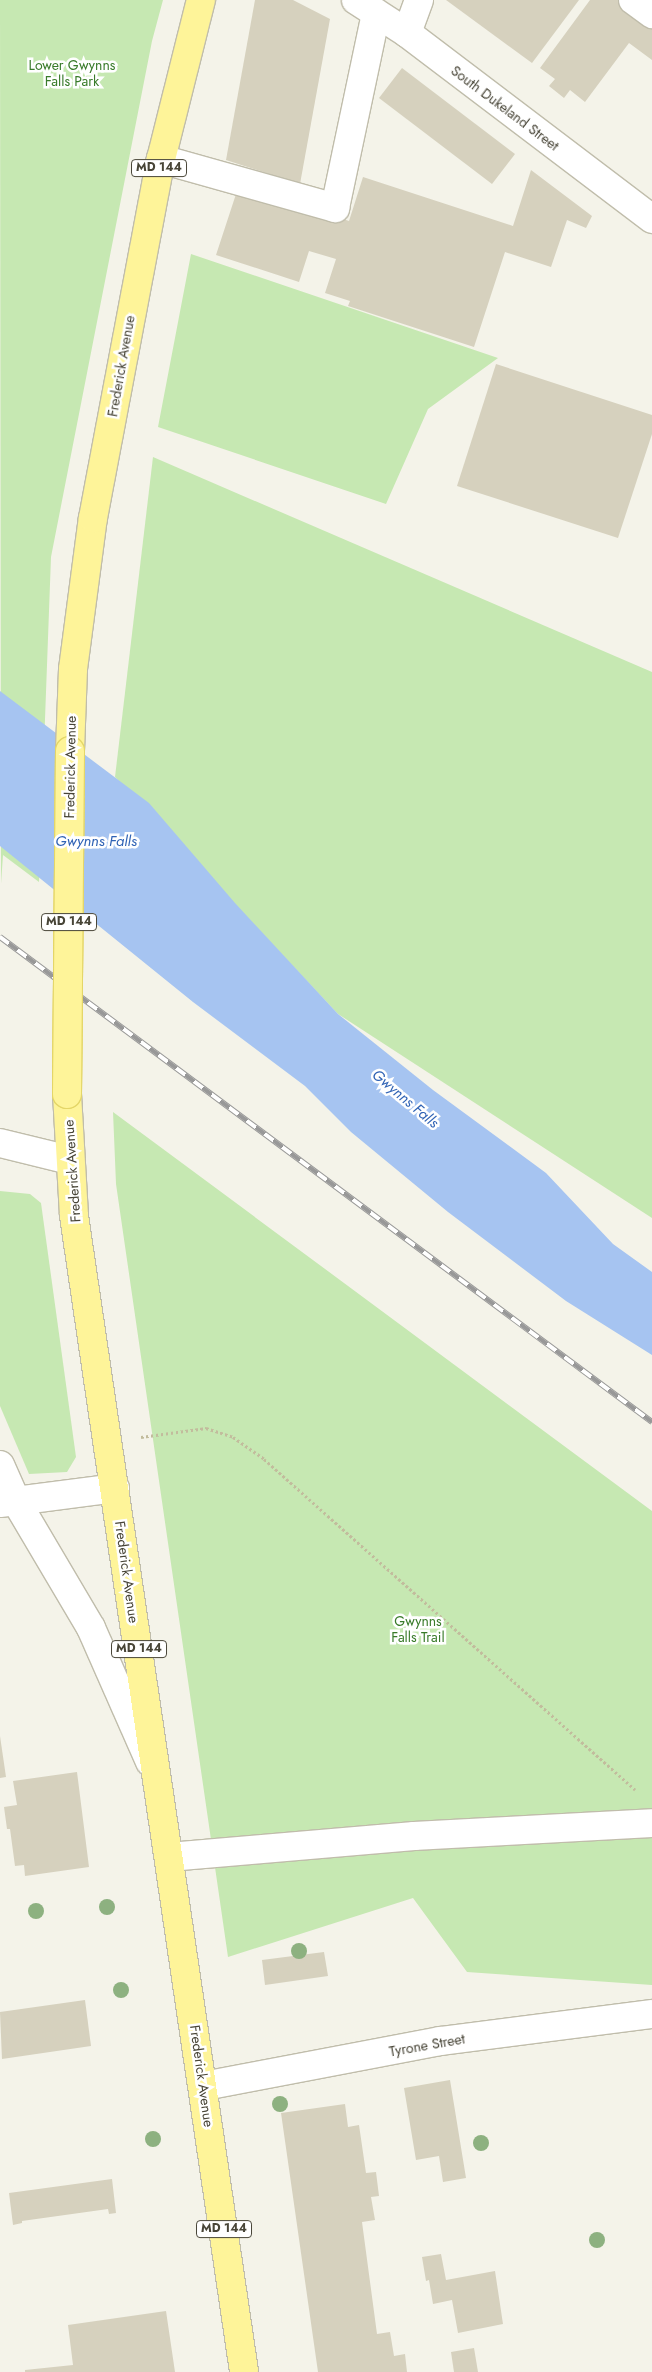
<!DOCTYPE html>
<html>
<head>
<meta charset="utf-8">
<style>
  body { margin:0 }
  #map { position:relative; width:652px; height:2372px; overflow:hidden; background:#f4f3e9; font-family:Jost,sans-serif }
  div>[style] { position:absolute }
  .green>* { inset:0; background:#c6e8b2 }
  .water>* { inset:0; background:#a6c4f1 }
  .building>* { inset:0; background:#d6d1be }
  .path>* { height:3px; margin-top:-1.5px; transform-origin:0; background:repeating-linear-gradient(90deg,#c2bc9d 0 2.5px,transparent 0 5px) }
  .roads { filter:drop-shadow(1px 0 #c0bdab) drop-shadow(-1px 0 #c0bdab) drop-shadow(0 1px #c0bdab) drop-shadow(0 -1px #c0bdab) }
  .minor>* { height:28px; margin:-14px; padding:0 14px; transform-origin:14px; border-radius:14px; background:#fff }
  .major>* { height:28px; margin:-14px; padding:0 14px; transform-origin:14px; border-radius:14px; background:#fef499 }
  .rail>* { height:5.5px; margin-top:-2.75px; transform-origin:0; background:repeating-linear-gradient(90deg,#fff 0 11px,#989898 0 22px); box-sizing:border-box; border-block:1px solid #989898 }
  .bridges { filter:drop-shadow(1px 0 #e4d668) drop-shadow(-1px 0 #e4d668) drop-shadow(0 1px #e4d668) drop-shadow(0 -1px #e4d668) }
  .major-bridge>* { height:28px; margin:-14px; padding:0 14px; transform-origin:14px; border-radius:14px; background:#fef499 }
  .trees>* { width:16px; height:16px; margin:-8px; border-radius:50%; background:#8db180 }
  span { translate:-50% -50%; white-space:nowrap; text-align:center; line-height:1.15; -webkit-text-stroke:5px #fff; paint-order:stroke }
  .shield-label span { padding:1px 4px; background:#fff; border:1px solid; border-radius:4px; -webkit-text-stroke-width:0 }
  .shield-label { font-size:12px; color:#484537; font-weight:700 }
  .park-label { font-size:14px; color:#397b2a }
  .street-label { font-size:14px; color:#484537 }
  .water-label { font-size:15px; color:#3063b5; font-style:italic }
</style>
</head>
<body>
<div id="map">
  <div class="green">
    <div style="clip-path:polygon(0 0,163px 0,152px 41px,51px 557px,39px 882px,3px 855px,1px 884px)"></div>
    <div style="clip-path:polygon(191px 254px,498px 358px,428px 409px,386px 504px,158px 427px)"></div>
    <div style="clip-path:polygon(153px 457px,652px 672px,652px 1218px,338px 1014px,115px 777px)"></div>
    <div style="clip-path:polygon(113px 1112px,652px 1511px,652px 1985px,467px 1972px,413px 1898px,228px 1957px,116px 1184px)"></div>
    <div style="clip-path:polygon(0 1191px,30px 1194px,41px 1203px,76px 1457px,67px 1472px,29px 1474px,0 1406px)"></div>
  </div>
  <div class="water">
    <div style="clip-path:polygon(0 691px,149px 803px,235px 903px,338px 1014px,433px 1090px,546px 1173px,613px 1244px,652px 1272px,652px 1355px,566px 1301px,448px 1212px,351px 1132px,305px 1086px,193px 1002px,0 846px)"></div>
  </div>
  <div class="building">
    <div style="clip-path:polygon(255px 0,293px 0,330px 19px,300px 184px,226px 160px)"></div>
    <div style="clip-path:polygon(446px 0,579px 0,532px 63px)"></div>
    <div style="clip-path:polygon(590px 0,623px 0,652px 22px,652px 60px,629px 43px,585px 102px,570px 90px,564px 98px,549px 86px,555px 79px,540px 68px)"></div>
    <div style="clip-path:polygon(402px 68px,515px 154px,492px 184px,379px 98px)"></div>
    <div style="clip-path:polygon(531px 170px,592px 216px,586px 228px,567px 220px,551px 267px,505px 252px,474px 347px,348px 306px,350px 301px,325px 293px,336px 259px,309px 251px,299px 282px,216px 255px,236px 194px,255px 189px,349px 221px,363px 177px,513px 226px)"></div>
    <div style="clip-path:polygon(496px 364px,652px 415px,652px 434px,618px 538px,457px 486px)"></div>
    <div style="clip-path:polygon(0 1736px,6px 1777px,0 1778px)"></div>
    <div style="clip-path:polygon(77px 1772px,89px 1867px,25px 1876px,24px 1865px,15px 1866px,10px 1829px,7px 1829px,4px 1807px,17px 1805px,13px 1781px)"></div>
    <div style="clip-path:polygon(324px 1952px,328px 1976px,265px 1985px,262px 1960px)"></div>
    <div style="clip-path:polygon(85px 2000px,91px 2046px,2px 2059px,0 2012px)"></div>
    <div style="clip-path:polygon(450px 2080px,466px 2178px,443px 2182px,439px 2156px,416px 2160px,404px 2088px)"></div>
    <div style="clip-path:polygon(345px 2104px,348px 2127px,359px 2125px,366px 2173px,376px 2172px,379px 2196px,371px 2197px,375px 2220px,362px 2222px,377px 2334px,390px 2332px,394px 2356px,405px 2354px,407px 2372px,318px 2372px,281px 2113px)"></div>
    <div style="clip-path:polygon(112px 2179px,116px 2213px,109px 2214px,108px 2209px,22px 2221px,22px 2223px,13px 2225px,9px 2193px)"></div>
    <div style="clip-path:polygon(441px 2254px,446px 2280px,495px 2271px,503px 2324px,458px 2333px,452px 2300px,433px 2304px,429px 2280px,426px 2281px,422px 2257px)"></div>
    <div style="clip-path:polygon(166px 2311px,175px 2372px,25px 2372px,25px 2370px,73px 2365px,68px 2325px)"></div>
    <div style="clip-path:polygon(474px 2348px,478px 2372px,454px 2372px,451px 2352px)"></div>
  </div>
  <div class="path">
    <div style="left:141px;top:1437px;width:66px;rotate:-7.9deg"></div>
    <div style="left:206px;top:1428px;width:28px;rotate:18deg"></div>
    <div style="left:233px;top:1437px;width:38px;rotate:35deg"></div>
    <div style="left:264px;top:1459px;width:497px;rotate:41.7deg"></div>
  </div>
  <div class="roads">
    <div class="minor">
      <div style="left:356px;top:0;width:61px;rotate:32.9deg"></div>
      <div style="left:407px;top:33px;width:308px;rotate:37.2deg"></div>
      <div style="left:633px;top:0;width:24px;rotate:36deg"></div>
      <div style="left:407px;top:33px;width:35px;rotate:-70deg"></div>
      <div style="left:161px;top:159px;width:181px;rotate:15.7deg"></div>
      <div style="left:335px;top:208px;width:199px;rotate:-78.1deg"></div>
      <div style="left:0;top:1143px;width:72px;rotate:13.7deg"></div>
      <div style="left:0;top:1465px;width:39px;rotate:66deg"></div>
      <div style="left:16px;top:1501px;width:147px;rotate:59.4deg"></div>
      <div style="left:91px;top:1628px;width:146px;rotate:66.2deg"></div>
      <div style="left:0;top:1503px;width:116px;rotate:-7.4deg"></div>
      <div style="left:169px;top:1857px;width:246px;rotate:-4.9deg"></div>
      <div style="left:414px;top:1836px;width:238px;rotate:-3.1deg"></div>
      <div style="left:204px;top:2086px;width:240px;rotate:-10.8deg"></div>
      <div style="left:440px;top:2041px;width:214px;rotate:-7.3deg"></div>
    </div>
    <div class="major">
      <div style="left:70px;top:751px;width:82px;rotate:-87.9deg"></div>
      <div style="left:73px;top:669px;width:152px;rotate:-82.5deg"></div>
      <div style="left:93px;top:518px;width:365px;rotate:-79.3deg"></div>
      <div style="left:161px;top:159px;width:164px;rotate:-75.9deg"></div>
      <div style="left:67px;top:1094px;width:122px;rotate:86.7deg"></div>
      <div style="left:74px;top:1216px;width:1168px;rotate:81.63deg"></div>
    </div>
  </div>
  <div class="rail">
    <div style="left:0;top:937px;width:813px;rotate:36.64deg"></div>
  </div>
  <div class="bridges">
    <div class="major-bridge">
      <div style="left:67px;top:1094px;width:343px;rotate:-89.5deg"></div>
    </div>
  </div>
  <div class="trees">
    <div style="left:107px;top:1907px"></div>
    <div style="left:36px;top:1911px"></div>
    <div style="left:299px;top:1951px"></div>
    <div style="left:121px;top:1990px"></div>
    <div style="left:280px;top:2104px"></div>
    <div style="left:153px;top:2139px"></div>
    <div style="left:481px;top:2143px"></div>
    <div style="left:597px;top:2240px"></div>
  </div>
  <div class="shield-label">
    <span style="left:159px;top:168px">MD 144</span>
    <span style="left:69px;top:922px">MD 144</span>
    <span style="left:139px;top:1649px">MD 144</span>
    <span style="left:224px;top:2229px">MD 144</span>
  </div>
  <div class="park-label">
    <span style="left:72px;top:73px">Lower Gwynns<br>Falls Park</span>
    <span style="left:418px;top:1629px">Gwynns<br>Falls Trail</span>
  </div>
  <div class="street-label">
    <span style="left:505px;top:108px;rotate:37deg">South Dukeland Street</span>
    <span style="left:121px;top:366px;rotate:-80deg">Frederick Avenue</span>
    <span style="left:70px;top:767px;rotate:-89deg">Frederick Avenue</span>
    <span style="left:72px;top:1171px;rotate:-94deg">Frederick Avenue</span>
    <span style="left:127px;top:1572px;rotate:82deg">Frederick Avenue</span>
    <span style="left:427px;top:2045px;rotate:-10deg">Tyrone Street</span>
    <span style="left:202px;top:2076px;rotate:82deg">Frederick Avenue</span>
  </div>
  <div class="water-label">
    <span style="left:96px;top:842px">Gwynns Falls</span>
    <span style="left:405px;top:1099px;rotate:40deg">Gwynns Falls</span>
  </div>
</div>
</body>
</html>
